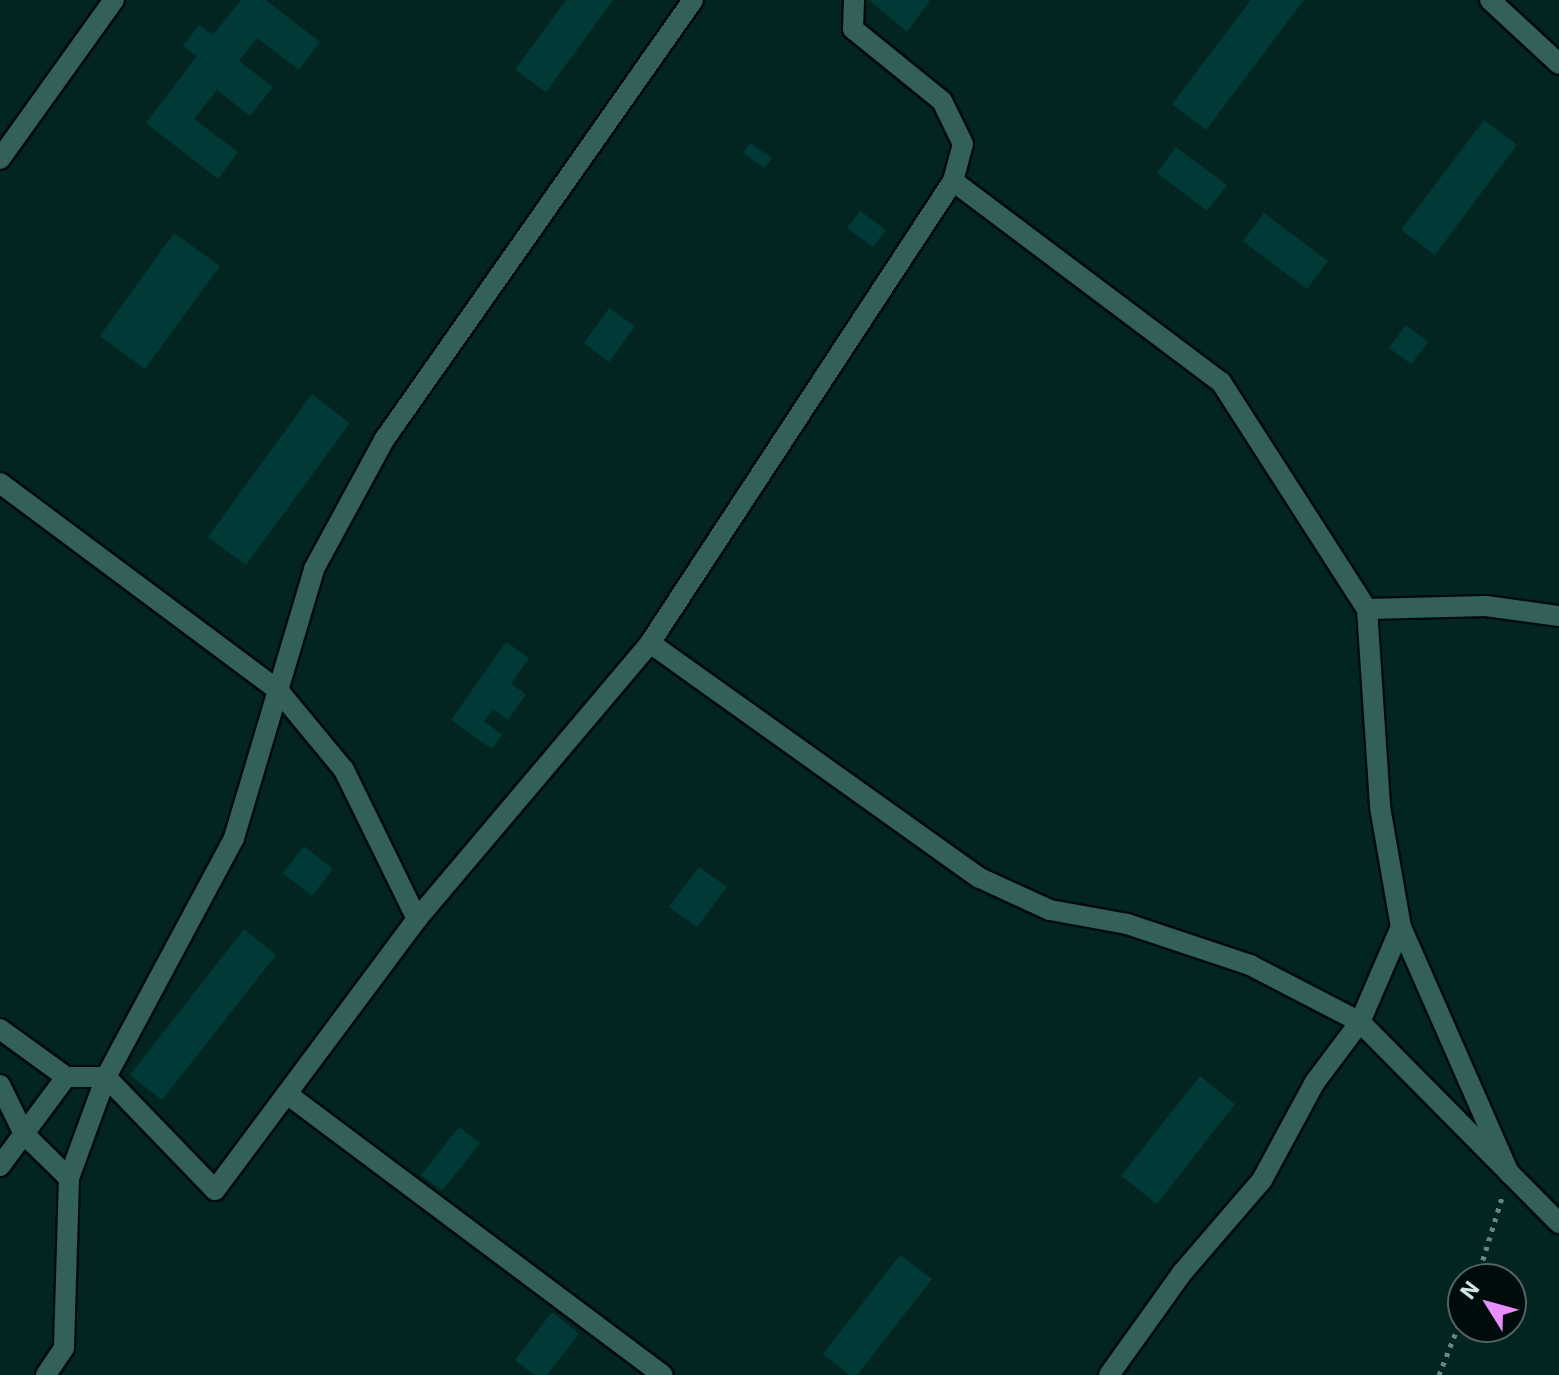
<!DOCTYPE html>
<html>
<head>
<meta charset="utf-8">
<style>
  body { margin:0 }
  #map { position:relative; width:1559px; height:1375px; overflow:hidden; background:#022522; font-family:"IBM Plex Sans",sans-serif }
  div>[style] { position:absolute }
  .building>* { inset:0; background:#003935 }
  .path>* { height:5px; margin-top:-2.5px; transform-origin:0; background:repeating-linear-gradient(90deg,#688582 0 4px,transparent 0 10px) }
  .roads { filter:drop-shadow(2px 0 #000c0b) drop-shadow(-2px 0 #000c0b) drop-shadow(0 2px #000c0b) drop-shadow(0 -2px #000c0b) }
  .minor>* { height:20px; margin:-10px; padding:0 10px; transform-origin:10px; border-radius:10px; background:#34605c }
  span { translate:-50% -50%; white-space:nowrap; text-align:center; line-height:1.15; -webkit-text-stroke:6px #000c0b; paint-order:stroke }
  .north { position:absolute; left:1447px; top:1263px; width:80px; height:80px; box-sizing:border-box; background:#000c0b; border:2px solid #536361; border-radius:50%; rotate:307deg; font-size:22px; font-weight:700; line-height:32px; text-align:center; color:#cfe6e3 }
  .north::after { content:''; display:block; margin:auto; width:28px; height:36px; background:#ea8dfd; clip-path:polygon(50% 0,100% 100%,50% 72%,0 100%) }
</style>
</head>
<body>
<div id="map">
  <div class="building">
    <div style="clip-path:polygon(241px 0,266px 0,320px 42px,299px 70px,257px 38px,239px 61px,273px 87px,250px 116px,217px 90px,194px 119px,238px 152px,218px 179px,146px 123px,197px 56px,183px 46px,199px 25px,213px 35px)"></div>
    <div style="clip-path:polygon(566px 0,613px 0,546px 92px,515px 70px)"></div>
    <div style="clip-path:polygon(869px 0,930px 0,907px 32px)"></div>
    <div style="clip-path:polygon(1251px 0,1304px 0,1206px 130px,1172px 104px)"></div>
    <div style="clip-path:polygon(1484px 120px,1517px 145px,1435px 255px,1401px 230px)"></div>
    <div style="clip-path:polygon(750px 143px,772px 158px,764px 168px,743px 153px)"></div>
    <div style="clip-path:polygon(1176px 147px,1227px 185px,1207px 211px,1157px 173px)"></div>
    <div style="clip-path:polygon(860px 211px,886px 230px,873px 247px,847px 228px)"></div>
    <div style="clip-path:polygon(1264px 213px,1328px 261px,1307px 289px,1243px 241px)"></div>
    <div style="clip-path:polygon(174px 233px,220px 266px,145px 369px,100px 336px)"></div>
    <div style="clip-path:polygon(609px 308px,635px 326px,609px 362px,584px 343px)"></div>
    <div style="clip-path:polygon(1406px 325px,1428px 342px,1411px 364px,1389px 348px)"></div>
    <div style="clip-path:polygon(312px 394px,350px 423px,246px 565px,208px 537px)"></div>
    <div style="clip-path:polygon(506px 642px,529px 658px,511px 684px,526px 694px,508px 720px,493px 709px,484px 721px,502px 735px,492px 749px,451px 720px)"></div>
    <div style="clip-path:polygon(304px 846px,333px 869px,312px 896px,283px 873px)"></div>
    <div style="clip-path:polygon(699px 867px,727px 887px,697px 927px,669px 907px)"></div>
    <div style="clip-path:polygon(244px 929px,276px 955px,162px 1100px,130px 1075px)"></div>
    <div style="clip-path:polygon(1200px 1076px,1235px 1104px,1157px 1204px,1121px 1176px)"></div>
    <div style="clip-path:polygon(459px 1127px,480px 1143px,442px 1191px,421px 1175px)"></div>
    <div style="clip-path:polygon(900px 1255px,932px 1279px,857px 1375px,849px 1375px,823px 1354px)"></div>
    <div style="clip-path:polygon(552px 1312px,579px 1334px,547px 1375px,534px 1375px,515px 1360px)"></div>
  </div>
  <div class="path">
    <div style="left:1477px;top:1279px;width:86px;rotate:-73deg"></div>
    <div style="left:1439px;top:1375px;width:66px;rotate:-68.5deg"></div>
  </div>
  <div class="roads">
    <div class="minor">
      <div style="left:1490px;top:0;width:94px;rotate:42.8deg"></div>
      <div style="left:0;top:159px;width:196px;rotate:-54.4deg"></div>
      <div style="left:953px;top:181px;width:335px;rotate:36.9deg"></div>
      <div style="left:1221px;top:382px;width:270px;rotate:57.3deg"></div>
      <div style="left:1367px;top:609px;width:198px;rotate:86.2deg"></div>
      <div style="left:1380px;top:807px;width:122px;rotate:80.1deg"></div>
      <div style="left:1401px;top:927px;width:269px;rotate:66.3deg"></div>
      <div style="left:0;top:483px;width:347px;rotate:36.7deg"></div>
      <div style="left:278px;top:690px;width:104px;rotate:50.5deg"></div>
      <div style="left:344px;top:770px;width:166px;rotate:63.9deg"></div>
      <div style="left:1367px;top:609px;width:119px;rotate:-1.4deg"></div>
      <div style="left:1486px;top:606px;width:74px;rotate:7.8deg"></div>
      <div style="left:650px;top:643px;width:405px;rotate:35.5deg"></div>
      <div style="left:980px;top:878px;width:77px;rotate:24.6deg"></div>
      <div style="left:1050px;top:910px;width:78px;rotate:10.3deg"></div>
      <div style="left:1127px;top:924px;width:130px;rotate:18.4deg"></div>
      <div style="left:1250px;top:965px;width:124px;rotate:27.4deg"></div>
      <div style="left:1360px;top:1022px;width:283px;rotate:45.3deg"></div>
      <div style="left:0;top:1029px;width:82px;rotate:36deg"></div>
      <div style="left:66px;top:1077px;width:40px"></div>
      <div style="left:106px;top:1077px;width:157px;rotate:46deg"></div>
      <div style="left:215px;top:1190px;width:338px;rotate:-53.3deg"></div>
      <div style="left:417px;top:919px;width:361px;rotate:-49.8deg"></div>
      <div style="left:650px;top:643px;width:552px;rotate:-56.74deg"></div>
      <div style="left:953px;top:181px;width:38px;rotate:-75deg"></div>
      <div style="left:963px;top:144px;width:48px;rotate:-116deg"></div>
      <div style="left:942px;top:101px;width:114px;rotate:-141deg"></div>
      <div style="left:853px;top:29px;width:29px;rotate:-88deg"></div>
      <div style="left:0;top:1085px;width:55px;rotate:63.9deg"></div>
      <div style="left:24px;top:1134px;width:63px;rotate:44.4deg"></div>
      <div style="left:69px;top:1178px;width:170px;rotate:91.7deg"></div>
      <div style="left:64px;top:1348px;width:32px;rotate:124deg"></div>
      <div style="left:287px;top:1094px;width:469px;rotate:36.8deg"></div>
      <div style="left:0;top:1166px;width:111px;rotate:-53.4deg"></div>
      <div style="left:69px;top:1178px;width:108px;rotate:-69.9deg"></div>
      <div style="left:106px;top:1077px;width:271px;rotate:-61.8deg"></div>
      <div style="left:234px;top:838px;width:281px;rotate:-73.4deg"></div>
      <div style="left:314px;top:569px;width:147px;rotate:-61.5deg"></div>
      <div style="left:384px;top:440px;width:538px;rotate:-54.92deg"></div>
      <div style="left:1109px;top:1375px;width:125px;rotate:-54.4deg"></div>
      <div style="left:1182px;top:1273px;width:123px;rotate:-49.3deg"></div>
      <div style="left:1262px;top:1180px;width:111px;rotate:-61.6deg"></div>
      <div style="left:1315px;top:1082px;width:75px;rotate:-53.1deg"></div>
      <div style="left:1360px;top:1022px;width:103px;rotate:-66.7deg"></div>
    </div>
  </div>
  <div class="north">N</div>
</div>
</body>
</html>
